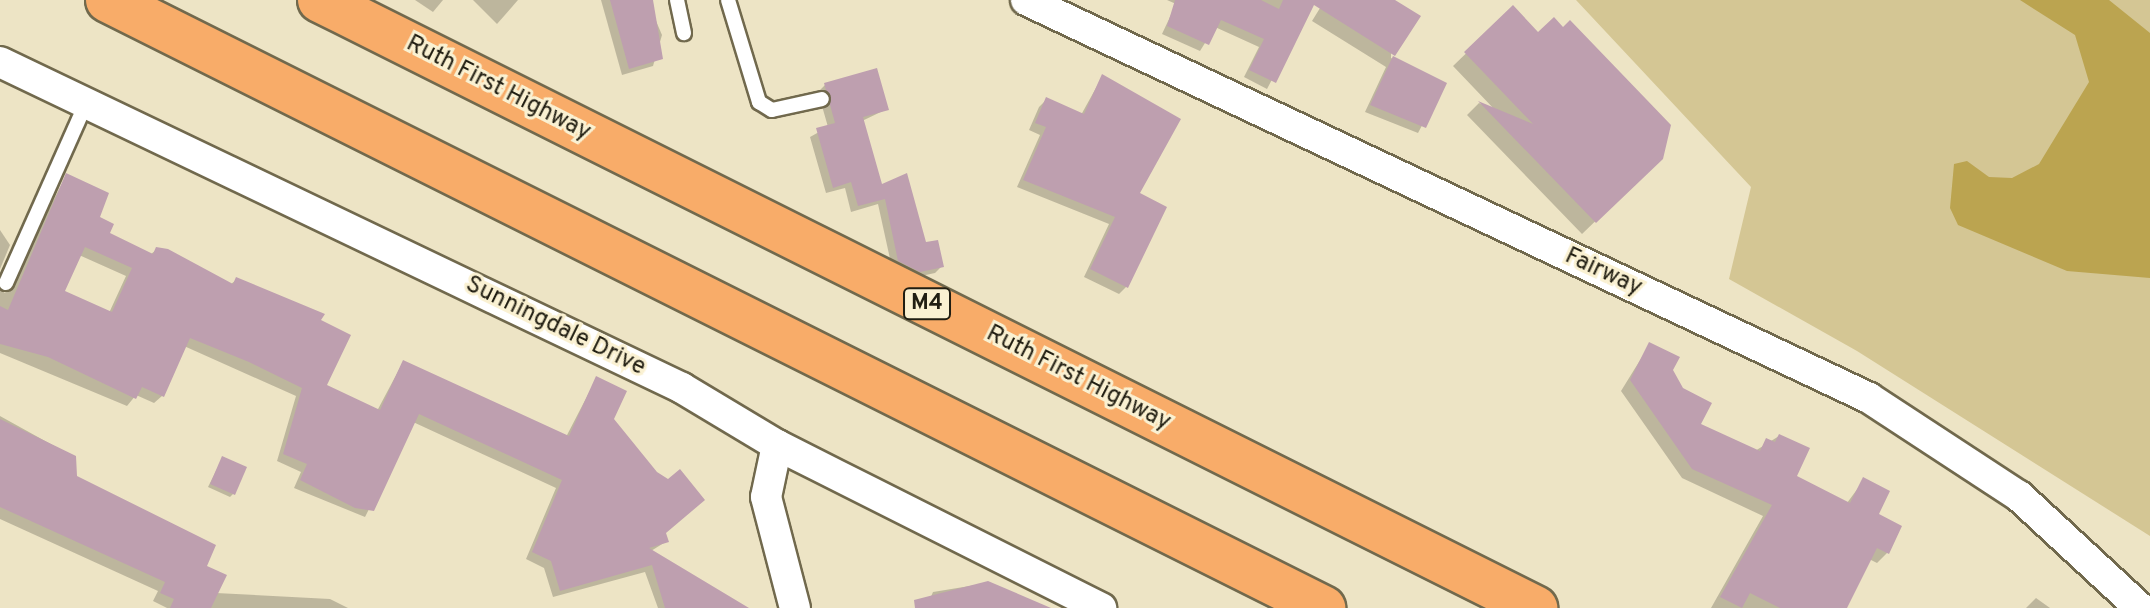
<!DOCTYPE html>
<html>
<head>
<meta charset="utf-8">
<style>
  body { margin:0 }
  #map { position:relative; width:2150px; height:608px; overflow:hidden; background:#ede4c5; font-family:Overpass,sans-serif }
  div>[style] { position:absolute }
  .green>* { inset:0; background:#d4c694 }
  .forest>* { inset:0; background:#bba450 }
  .shadow>* { inset:0; background:#0003 }
  .building>* { inset:0; background:#be9faf }
  .roads { filter:drop-shadow(2px 0 #71694d) drop-shadow(-2px 0 #71694d) drop-shadow(0 2px #71694d) drop-shadow(0 -2px #71694d) }
  .lane>* { height:14px; margin:-7px; padding:0 7px; transform-origin:7px; border-radius:7px; background:#fff }
  .street>* { height:30px; margin:-15px; padding:0 15px; transform-origin:15px; border-radius:15px; background:#fff }
  .highway>* { height:44px; margin:-22px; padding:0 22px; transform-origin:22px; border-radius:22px; background:#f8ac69 }
  span { translate:-50% -50%; white-space:nowrap; text-align:center; line-height:1.15; -webkit-text-stroke:6px #faf1d2; paint-order:stroke }
  .shield-label span { padding:2px 6px; background:#faf1d2; border:2px solid; border-radius:6px; -webkit-text-stroke-width:0 }
  .shield-label { font-size:22px; color:#211e12; font-weight:700 }
  .street-label { font-size:24px; color:#211e12 }
</style>
</head>
<body>
<div id="map">
  <div class="green">
    <div style="clip-path:polygon(1576px 0,2150px 0,2150px 536px,1857px 351px,1729px 279px,1751px 187px)"></div>
  </div>
  <div class="forest">
    <div style="clip-path:polygon(2020px 0,2109px 0,2150px 33px,2150px 278px,2067px 271px,1958px 225px,1950px 208px,1954px 164px,1967px 161px,1989px 177px,2012px 178px,2039px 164px,2089px 82px,2075px 35px)"></div>
  </div>
  <div class="shadow">
    <div style="clip-path:polygon(415px 0,443px 0,433px 12px)"></div>
    <div style="clip-path:polygon(473px 0,518px 0,497px 24px)"></div>
    <div style="clip-path:polygon(601px 0,647px 0,662px 35px,653px 66px,622px 75px)"></div>
    <div style="clip-path:polygon(1167px 0,1303px 0,1312px 4px,1267px 89px,1244px 77px,1259px 47px,1215px 27px,1200px 51px,1162px 34px,1176px 4px)"></div>
    <div style="clip-path:polygon(1325px 0,1392px 0,1391px 58px,1444px 84px,1418px 133px,1365px 112px,1386px 67px,1312px 21px)"></div>
    <div style="clip-path:polygon(1513px 8px,1661px 158px,1582px 234px,1467px 115px,1479px 103px,1495px 110px,1453px 66px)"></div>
    <div style="clip-path:polygon(1102px 77px,1137px 194px,1126px 287px,1119px 294px,1084px 277px,1109px 224px,1017px 187px,1040px 135px,1029px 130px,1039px 107px,1046px 100px,1081px 115px)"></div>
    <div style="clip-path:polygon(825px 85px,887px 109px,862px 121px,881px 187px,941px 267px,935px 273px,912px 278px,892px 268px,878px 204px,851px 212px,845px 188px,826px 193px,810px 137px,828px 127px,818px 92px)"></div>
    <div style="clip-path:polygon(evenodd,66px 176px,107px 234px,150px 255px,157px 249px,230px 285px,237px 279px,319px 321px,324px 386px,377px 411px,403px 362px,566px 437px,596px 379px,664px 534px,667px 541px,651px 551px,714px 608px,658px 608px,645px 572px,553px 597px,544px 568px,526px 559px,556px 488px,413px 422px,365px 517px,294px 488px,301px 472px,277px 461px,296px 396px,184px 346px,162px 396px,154px 403px,136px 395px,127px 406px,0 353px,0 289px,5px 293px,66px 176px,79px 255px,126px 276px,109px 313px,62px 292px,79px 255px)"></div>
    <div style="clip-path:polygon(0 230px,10px 245px,0 269px)"></div>
    <div style="clip-path:polygon(1650px 344px,1698px 425px,1755px 451px,1779px 436px,1795px 477px,1847px 503px,1864px 480px,1876px 514px,1900px 526px,1887px 553px,1877px 563px,1869px 559px,1845px 608px,1711px 608px,1763px 516px,1682px 478px,1621px 391px)"></div>
    <div style="clip-path:polygon(0 416px,74px 457px,75px 477px,204px 566px,216px 593px,330px 599px,348px 608px,167px 608px,153px 601px,158px 591px,0 519px)"></div>
    <div style="clip-path:polygon(222px 459px,233px 494px,230px 497px,208px 487px)"></div>
    <div style="clip-path:polygon(988px 583px,1012px 608px,926px 608px,933px 592px)"></div>
    <div style="clip-path:polygon(2036px 598px,2050px 608px,2026px 608px)"></div>
  </div>
  <div class="building">
    <div style="clip-path:polygon(610px 0,653px 0,663px 59px,629px 69px)"></div>
    <div style="clip-path:polygon(1175px 0,1261px 0,1279px 9px,1283px 0,1395px 0,1421px 16px,1395px 56px,1314px 5px,1276px 83px,1249px 70px,1264px 39px,1221px 20px,1209px 45px,1167px 26px)"></div>
    <div style="clip-path:polygon(1513px 5px,1538px 32px,1554px 17px,1563px 27px,1570px 20px,1671px 125px,1663px 159px,1596px 223px,1478px 101px,1533px 124px,1464px 52px)"></div>
    <div style="clip-path:polygon(1393px 56px,1447px 83px,1426px 128px,1370px 105px)"></div>
    <div style="clip-path:polygon(877px 68px,889px 110px,863px 117px,882px 184px,907px 173px,926px 242px,938px 240px,944px 267px,920px 272px,898px 261px,885px 199px,858px 206px,851px 182px,833px 188px,816px 128px,835px 123px,824px 83px)"></div>
    <div style="clip-path:polygon(1102px 74px,1181px 119px,1140px 193px,1167px 207px,1128px 288px,1090px 269px,1115px 217px,1023px 180px,1046px 127px,1035px 123px,1046px 97px,1084px 114px)"></div>
    <div style="clip-path:polygon(evenodd,66px 173px,109px 193px,100px 217px,114px 224px,110px 233px,153px 254px,156px 247px,168px 249px,233px 284px,236px 277px,325px 314px,321px 320px,351px 335px,327px 385px,380px 410px,403px 360px,569px 436px,596px 376px,627px 391px,614px 419px,657px 472px,668px 479px,680px 469px,705px 500px,666px 533px,669px 542px,649px 548px,749px 608px,665px 608px,652px 565px,560px 591px,551px 561px,532px 552px,562px 480px,419px 414px,374px 511px,355px 508px,300px 480px,307px 464px,283px 454px,302px 388px,249px 362px,190px 338px,164px 397px,142px 387px,136px 399px,48px 357px,0 344px,0 306px,8px 310px,66px 173px,85px 247px,132px 268px,112px 312px,65px 291px,85px 247px)"></div>
    <div style="clip-path:polygon(1649px 342px,1680px 357px,1673px 370px,1683px 388px,1712px 403px,1701px 424px,1760px 451px,1766px 438px,1775px 442px,1779px 434px,1810px 448px,1797px 476px,1850px 503px,1863px 477px,1890px 491px,1879px 514px,1902px 526px,1889px 554px,1877px 548px,1847px 608px,1780px 608px,1750px 593px,1742px 608px,1720px 597px,1772px 505px,1692px 469px,1630px 380px)"></div>
    <div style="clip-path:polygon(0 419px,76px 456px,77px 476px,216px 545px,207px 566px,227px 575px,211px 608px,170px 608px,174px 599px,160px 593px,165px 582px,0 507px)"></div>
    <div style="clip-path:polygon(222px 456px,247px 467px,235px 495px,210px 484px)"></div>
    <div style="clip-path:polygon(988px 581px,1051px 608px,915px 608px,914px 600px)"></div>
  </div>
  <div class="roads">
    <div class="lane">
      <div style="left:677px;top:0;width:34px;rotate:78deg"></div>
      <div style="left:728px;top:0;width:107px;rotate:73.1deg"></div>
      <div style="left:759px;top:102px;width:15px;rotate:32deg"></div>
      <div style="left:772px;top:110px;width:51px;rotate:-12.4deg"></div>
      <div style="left:6px;top:283px;width:197px;rotate:-66deg"></div>
    </div>
    <div class="street">
      <div style="left:1026px;top:0;width:932px;rotate:25.27deg"></div>
      <div style="left:1869px;top:398px;width:179px;rotate:33.2deg"></div>
      <div style="left:2019px;top:496px;width:165px;rotate:42.8deg"></div>
      <div style="left:0;top:62px;width:756px;rotate:25.55deg"></div>
      <div style="left:682px;top:388px;width:111px;rotate:31deg"></div>
      <div style="left:777px;top:445px;width:363px;rotate:26.7deg"></div>
      <div style="left:777px;top:445px;width:53px;rotate:101.9deg"></div>
      <div style="left:766px;top:497px;width:115px;rotate:75.4deg"></div>
    </div>
    <div class="highway">
      <div style="left:108px;top:0;width:1359px;rotate:26.58deg"></div>
      <div style="left:320px;top:0;width:1359px;rotate:26.58deg"></div>
    </div>
  </div>
  <div class="shield-label">
    <span style="left:927px;top:304px">M4</span>
  </div>
  <div class="street-label">
    <span style="left:498px;top:89px;rotate:27deg">Ruth First Highway</span>
    <span style="left:1603px;top:273px;rotate:25deg">Fairway</span>
    <span style="left:555px;top:327px;rotate:26deg">Sunningdale Drive</span>
    <span style="left:1078px;top:379px;rotate:27deg">Ruth First Highway</span>
  </div>
</div>
</body>
</html>
